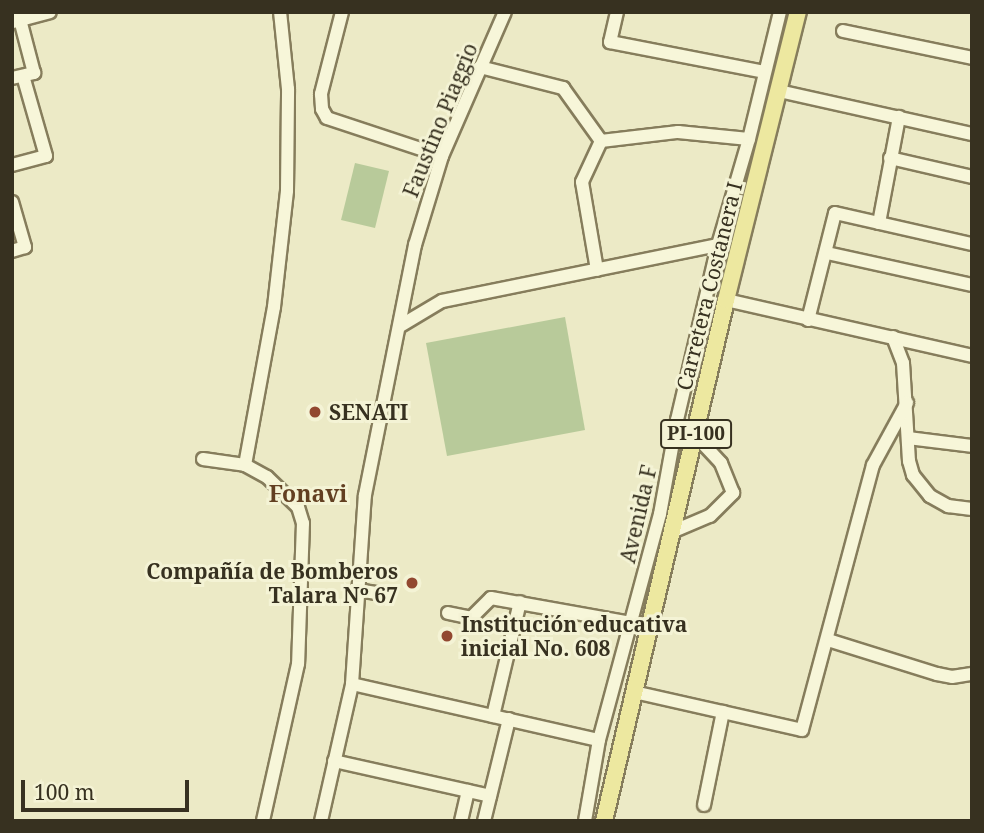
<!DOCTYPE html>
<html>
<head>
<meta charset="utf-8">
<style>
  body { margin:0 }
  #map { position:relative; width:984px; height:833px; overflow:hidden; background:#eceac6; font-family:"Noto Serif",serif }
  div>[style] { position:absolute }
  .green>* { inset:0; background:#b8ca9a }
  .roads { filter:drop-shadow(2px 0 #867d5c) drop-shadow(-2px 0 #867d5c) drop-shadow(0 2px #867d5c) drop-shadow(0 -2px #867d5c) }
  .minor>* { height:12px; margin:-6px; padding:0 6px; transform-origin:6px; border-radius:6px; background:#f7f6d9 }
  .major>* { height:16px; margin:-8px; padding:0 8px; transform-origin:8px; border-radius:8px; background:#ede8a0 }
  .dots>* { width:19px; height:19px; translate:-50% -50%; box-sizing:border-box; border:4px solid #f4f3d5; border-radius:50% }
  span { translate:-50% -50%; white-space:nowrap; text-align:center; line-height:1.15; -webkit-text-stroke:6px #f4f3d5; paint-order:stroke }
  .shield-label span { padding:2px 5px; background:#f4f3d5; border:2px solid; border-radius:5px; -webkit-text-stroke-width:0 }
  .shield-label { font-size:19px; color:#373120; font-weight:700 }
  .street-label { font-size:21px; color:#373120 }
  .poi-label { font-size:21px; color:#373120; font-weight:700 }
  .left { translate:0 -50%; text-align:left }
  .right { translate:-100% -50%; text-align:right }
  .neighbourhood-label { font-size:23px; color:#623f21; font-weight:700 }
  .frame { position:absolute; inset:0; border:14px solid #373120; pointer-events:none }
  .scale { position:absolute; left:21px; top:780px; width:168px; height:32px; box-sizing:border-box; border:4px solid #373120; border-top:0; padding-left:9px; font-size:21px; line-height:24px; white-space:nowrap; color:#373120; -webkit-text-stroke:5px #f4f3d5; paint-order:stroke }
</style>
</head>
<body>
<div id="map">
  <div class="green">
    <div style="clip-path:polygon(355px 163px,389px 171px,375px 228px,341px 220px)"></div>
    <div style="clip-path:polygon(565px 317px,585px 430px,447px 456px,426px 343px)"></div>
  </div>
  <div class="roads">
    <div class="minor">
      <div style="left:342px;top:12px;width:85px;rotate:104.4deg"></div>
      <div style="left:321px;top:94px;width:15px;rotate:86deg"></div>
      <div style="left:322px;top:109px;width:10px;rotate:61deg"></div>
      <div style="left:327px;top:118px;width:121px;rotate:18.3deg"></div>
      <div style="left:617px;top:12px;width:31px;rotate:103deg"></div>
      <div style="left:610px;top:42px;width:157px;rotate:11deg"></div>
      <div style="left:13px;top:22px;width:38px;rotate:-15deg"></div>
      <div style="left:843px;top:31px;width:132px;rotate:11.8deg"></div>
      <div style="left:480px;top:67px;width:86px;rotate:14.2deg"></div>
      <div style="left:563px;top:88px;width:65px;rotate:54.4deg"></div>
      <div style="left:601px;top:141px;width:45px;rotate:114.9deg"></div>
      <div style="left:582px;top:182px;width:89px;rotate:80.3deg"></div>
      <div style="left:12px;top:78px;width:23px;rotate:-13deg"></div>
      <div style="left:34px;top:73px;width:63px;rotate:-104.7deg"></div>
      <div style="left:779px;top:91px;width:198px;rotate:12.6deg"></div>
      <div style="left:601px;top:141px;width:78px;rotate:-6.7deg"></div>
      <div style="left:678px;top:132px;width:71px;rotate:5.6deg"></div>
      <div style="left:890px;top:158px;width:84px;rotate:13deg"></div>
      <div style="left:12px;top:165px;width:35px;rotate:-15deg"></div>
      <div style="left:46px;top:156px;width:83px;rotate:-106deg"></div>
      <div style="left:12px;top:202px;width:47px;rotate:73.9deg"></div>
      <div style="left:25px;top:247px;width:14px;rotate:163deg"></div>
      <div style="left:879px;top:223px;width:108px;rotate:-79.3deg"></div>
      <div style="left:827px;top:253px;width:148px;rotate:12.4deg"></div>
      <div style="left:726px;top:300px;width:252px;rotate:12.8deg"></div>
      <div style="left:808px;top:320px;width:110px;rotate:-75.8deg"></div>
      <div style="left:835px;top:213px;width:140px;rotate:12.8deg"></div>
      <div style="left:400px;top:326px;width:49px;rotate:-30.8deg"></div>
      <div style="left:442px;top:301px;width:282px;rotate:-11.5deg"></div>
      <div style="left:893px;top:337px;width:28px;rotate:69deg"></div>
      <div style="left:903px;top:363px;width:98px;rotate:86.5deg"></div>
      <div style="left:909px;top:461px;width:15px;rotate:74deg"></div>
      <div style="left:913px;top:475px;width:27px;rotate:51deg"></div>
      <div style="left:930px;top:496px;width:21px;rotate:29deg"></div>
      <div style="left:948px;top:506px;width:24px;rotate:7deg"></div>
      <div style="left:908px;top:438px;width:64px;rotate:7.1deg"></div>
      <div style="left:203px;top:459px;width:42px;rotate:8.1deg"></div>
      <div style="left:245px;top:465px;width:25px;rotate:29deg"></div>
      <div style="left:267px;top:477px;width:43px;rotate:44.1deg"></div>
      <div style="left:298px;top:507px;width:17px;rotate:73deg"></div>
      <div style="left:303px;top:523px;width:141px;rotate:92deg"></div>
      <div style="left:298px;top:664px;width:161px;rotate:102.6deg"></div>
      <div style="left:245px;top:465px;width:161px;rotate:-79.6deg"></div>
      <div style="left:274px;top:307px;width:117px;rotate:-83.6deg"></div>
      <div style="left:287px;top:191px;width:102px;rotate:-89.4deg"></div>
      <div style="left:288px;top:89px;width:77px;rotate:-95.9deg"></div>
      <div style="left:674px;top:531px;width:39px;rotate:-23deg"></div>
      <div style="left:710px;top:516px;width:33px;rotate:-45deg"></div>
      <div style="left:733px;top:493px;width:32px;rotate:-112deg"></div>
      <div style="left:721px;top:463px;width:37px;rotate:-133deg"></div>
      <div style="left:357px;top:590px;width:30px;rotate:9deg"></div>
      <div style="left:448px;top:613px;width:24px;rotate:12deg"></div>
      <div style="left:471px;top:618px;width:28px;rotate:-45deg"></div>
      <div style="left:491px;top:598px;width:142px;rotate:10.1deg"></div>
      <div style="left:828px;top:640px;width:114px;rotate:17.3deg"></div>
      <div style="left:937px;top:674px;width:15px;rotate:11deg"></div>
      <div style="left:952px;top:677px;width:20px;rotate:-9deg"></div>
      <div style="left:352px;top:684px;width:253px;rotate:12.8deg"></div>
      <div style="left:634px;top:692px;width:172px;rotate:12.7deg"></div>
      <div style="left:802px;top:730px;width:274px;rotate:-75deg"></div>
      <div style="left:873px;top:465px;width:71px;rotate:-61.3deg"></div>
      <div style="left:493px;top:716px;width:117px;rotate:-76.7deg"></div>
      <div style="left:334px;top:761px;width:160px;rotate:12.6deg"></div>
      <div style="left:704px;top:805px;width:95px;rotate:-78.5deg"></div>
      <div style="left:321px;top:821px;width:140px;rotate:-77.2deg"></div>
      <div style="left:352px;top:684px;width:189px;rotate:-86.1deg"></div>
      <div style="left:365px;top:495px;width:255px;rotate:-78.7deg"></div>
      <div style="left:415px;top:245px;width:93px;rotate:-73.1deg"></div>
      <div style="left:442px;top:156px;width:157px;rotate:-66.4deg"></div>
      <div style="left:461px;top:821px;width:31px;rotate:-77deg"></div>
      <div style="left:484px;top:821px;width:105px;rotate:-76.2deg"></div>
      <div style="left:585px;top:821px;width:82px;rotate:-80.2deg"></div>
      <div style="left:599px;top:740px;width:234px;rotate:-74.9deg"></div>
      <div style="left:660px;top:514px;width:96px;rotate:-79.7deg"></div>
      <div style="left:677px;top:420px;width:180px;rotate:-76.8deg"></div>
      <div style="left:718px;top:245px;width:110px;rotate:-73.7deg"></div>
      <div style="left:749px;top:139px;width:131px;rotate:-76.3deg"></div>
    </div>
    <div class="major">
      <div style="left:604px;top:821px;width:535px;rotate:-76.82deg"></div>
      <div style="left:726px;top:300px;width:297px;rotate:-76deg"></div>
    </div>
  </div>
  <div class="dots">
    <div style="left:315px;top:412px;background:#924830"></div>
    <div style="left:412px;top:583px;background:#924830"></div>
    <div style="left:447px;top:636px;background:#924830"></div>
  </div>
  <div class="shield-label">
    <span style="left:696px;top:434px">PI-100</span>
  </div>
  <div class="street-label">
    <span style="left:440px;top:120px;rotate:-68deg">Faustino Piaggio</span>
    <span style="left:709px;top:286px;rotate:-76deg">Carretera Costanera I</span>
    <span style="left:638px;top:514px;rotate:-77deg">Avenida F</span>
  </div>
  <div class="poi-label">
    <span class="left" style="left:329px;top:412px">SENATI</span>
    <span class="right" style="left:398px;top:583px">Compañía de Bomberos<br>Talara Nº 67</span>
    <span class="left" style="left:461px;top:636px">Institución educativa<br>inicial No. 608</span>
  </div>
  <div class="neighbourhood-label">
    <span style="left:308px;top:493px">Fonavi</span>
  </div>
  <div class="frame"></div>
  <div class="scale">100 m</div>
</div>
</body>
</html>
